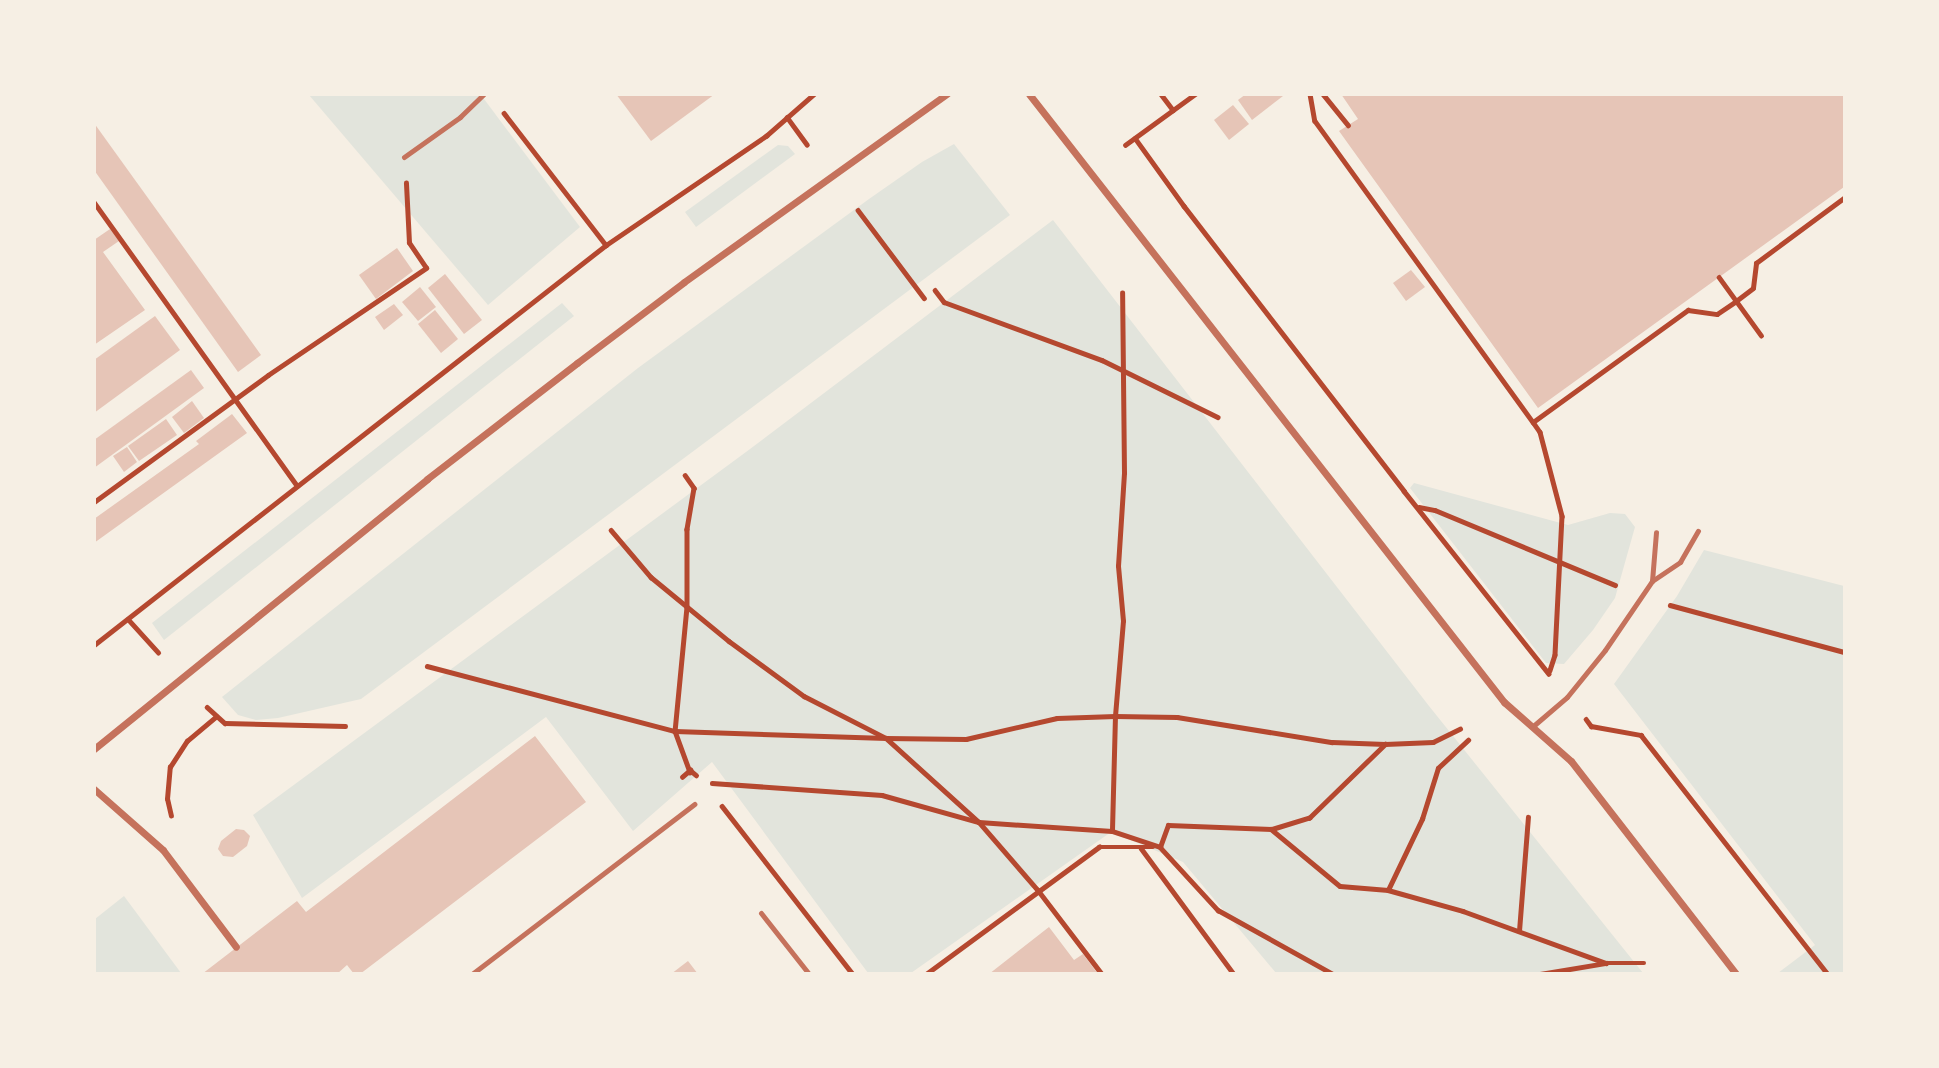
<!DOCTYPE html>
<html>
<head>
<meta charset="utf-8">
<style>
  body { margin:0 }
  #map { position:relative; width:1939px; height:1068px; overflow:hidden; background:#f6efe4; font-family:"Open Sans",sans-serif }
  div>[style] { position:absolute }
  .green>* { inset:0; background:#e2e4dc }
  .building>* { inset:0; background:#e6c5b7 }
  .path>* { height:4.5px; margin:-2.25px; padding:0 2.25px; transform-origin:2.25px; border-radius:2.25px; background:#b5482f }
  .service>* { height:5px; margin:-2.5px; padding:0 2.5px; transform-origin:2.5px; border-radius:2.5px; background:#c5725c }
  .minor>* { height:7px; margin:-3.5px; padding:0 3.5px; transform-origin:3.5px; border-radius:3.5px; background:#c5725c }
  span { translate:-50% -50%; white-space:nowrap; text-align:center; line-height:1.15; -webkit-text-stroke:6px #f6efe4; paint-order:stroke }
  .frame { position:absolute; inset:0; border:96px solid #f6efe4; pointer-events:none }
</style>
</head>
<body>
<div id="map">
  <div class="green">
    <div style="clip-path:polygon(309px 95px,481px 95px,580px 227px,488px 305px)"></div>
    <div style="clip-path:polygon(954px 144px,1010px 215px,361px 699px,278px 718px,256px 720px,238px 715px,222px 697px,638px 368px,869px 199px,922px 162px)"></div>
    <div style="clip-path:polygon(778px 145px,788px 146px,795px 154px,696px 227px,685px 212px)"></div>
    <div style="clip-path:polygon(1053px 220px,1429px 706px,1643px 973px,1276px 973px,1183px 862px,1111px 832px,911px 973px,868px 973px,712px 762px,633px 831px,546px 717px,302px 898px,253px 815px,746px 452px)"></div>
    <div style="clip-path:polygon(562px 303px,574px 316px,164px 640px,152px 623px)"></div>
    <div style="clip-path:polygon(1414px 483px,1568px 525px,1610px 513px,1625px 514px,1635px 527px,1615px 598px,1593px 630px,1564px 664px,1546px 663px,1410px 488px)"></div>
    <div style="clip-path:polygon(1704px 550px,1844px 586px,1844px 973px,1778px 973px,1815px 945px,1614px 684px,1677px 596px)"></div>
    <div style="clip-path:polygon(124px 896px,181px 973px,95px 973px,95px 919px)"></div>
  </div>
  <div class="building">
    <div style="clip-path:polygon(616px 94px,715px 94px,651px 141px)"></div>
    <div style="clip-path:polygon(1246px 94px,1282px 94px,1283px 96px,1252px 120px,1238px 100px)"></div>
    <div style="clip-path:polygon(1341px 94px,1844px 94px,1844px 187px,1538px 408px,1339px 131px,1358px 119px)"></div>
    <div style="clip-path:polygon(1233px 105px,1249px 124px,1229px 140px,1214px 120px)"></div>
    <div style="clip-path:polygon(94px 123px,261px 355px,238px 372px,94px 170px)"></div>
    <div style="clip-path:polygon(110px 229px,119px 241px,103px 252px,145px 310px,94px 345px,94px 240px)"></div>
    <div style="clip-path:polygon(397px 248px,413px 271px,376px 299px,359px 275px)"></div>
    <div style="clip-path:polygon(1411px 270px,1425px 287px,1406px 301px,1393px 283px)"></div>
    <div style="clip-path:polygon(445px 274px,482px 320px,464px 334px,428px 288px)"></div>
    <div style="clip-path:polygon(420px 287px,436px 307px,418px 321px,402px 302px)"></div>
    <div style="clip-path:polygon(394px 304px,403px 315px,384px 330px,375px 317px)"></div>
    <div style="clip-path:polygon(435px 310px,458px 339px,441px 353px,418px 324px)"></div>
    <div style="clip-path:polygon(155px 316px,180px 350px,94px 413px,94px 360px)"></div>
    <div style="clip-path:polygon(191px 370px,204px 388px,94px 468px,94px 440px)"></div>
    <div style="clip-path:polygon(192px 401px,204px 418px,184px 433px,172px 417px)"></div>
    <div style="clip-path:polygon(232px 414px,247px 433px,94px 543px,94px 519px,199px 444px,196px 441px)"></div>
    <div style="clip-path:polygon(166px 419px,177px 435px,139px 461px,128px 446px)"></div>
    <div style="clip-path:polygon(127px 447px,137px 462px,124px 472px,113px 456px)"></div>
    <div style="clip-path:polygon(535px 736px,586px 802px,360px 974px,354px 974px,347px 965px,337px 974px,202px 974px,297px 901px,306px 912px)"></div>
    <div style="clip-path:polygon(236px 829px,244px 830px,250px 836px,247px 846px,233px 857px,223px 856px,218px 849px,221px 841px)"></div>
    <div style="clip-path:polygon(1049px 927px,1074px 960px,1083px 954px,1098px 974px,989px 974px)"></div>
    <div style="clip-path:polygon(688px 961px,698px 974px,671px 974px)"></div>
  </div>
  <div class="path">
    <div style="left:1161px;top:94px;width:20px;rotate:53deg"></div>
    <div style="left:1310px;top:94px;width:27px;rotate:80deg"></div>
    <div style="left:1315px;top:121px;width:372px;rotate:54.1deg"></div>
    <div style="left:1533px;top:422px;width:191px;rotate:-35.9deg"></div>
    <div style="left:1688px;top:310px;width:29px;rotate:8deg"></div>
    <div style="left:1717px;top:314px;width:23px;rotate:-34deg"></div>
    <div style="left:1736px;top:301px;width:21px;rotate:-37deg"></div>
    <div style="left:1753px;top:288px;width:25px;rotate:-83deg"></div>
    <div style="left:1756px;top:263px;width:109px;rotate:-36.5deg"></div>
    <div style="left:1323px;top:94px;width:40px;rotate:51deg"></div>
    <div style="left:504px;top:113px;width:167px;rotate:52.3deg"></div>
    <div style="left:787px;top:117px;width:34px;rotate:54deg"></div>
    <div style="left:1135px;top:138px;width:84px;rotate:54.2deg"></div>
    <div style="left:1184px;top:206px;width:360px;rotate:52.3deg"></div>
    <div style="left:1404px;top:491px;width:233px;rotate:51.6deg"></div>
    <div style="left:1125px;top:145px;width:87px;rotate:-36.1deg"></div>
    <div style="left:94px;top:202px;width:349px;rotate:54.4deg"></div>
    <div style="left:858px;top:210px;width:110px;rotate:53.1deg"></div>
    <div style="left:1719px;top:277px;width:72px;rotate:54.1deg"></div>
    <div style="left:935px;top:290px;width:15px;rotate:53deg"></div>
    <div style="left:944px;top:302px;width:168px;rotate:20.2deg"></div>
    <div style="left:1102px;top:360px;width:129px;rotate:26.2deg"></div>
    <div style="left:1533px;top:422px;width:12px;rotate:55deg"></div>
    <div style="left:1540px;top:432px;width:87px;rotate:75.3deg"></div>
    <div style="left:1562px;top:516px;width:139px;rotate:92.9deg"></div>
    <div style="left:1555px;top:655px;width:16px;rotate:108deg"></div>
    <div style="left:685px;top:475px;width:16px;rotate:55deg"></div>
    <div style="left:694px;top:488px;width:42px;rotate:99.7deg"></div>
    <div style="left:687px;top:529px;width:78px;rotate:90deg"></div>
    <div style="left:687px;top:607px;width:125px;rotate:95.5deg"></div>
    <div style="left:675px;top:731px;width:44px;rotate:69.9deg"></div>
    <div style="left:94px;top:502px;width:215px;rotate:-36.1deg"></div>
    <div style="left:268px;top:375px;width:191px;rotate:-34.1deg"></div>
    <div style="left:426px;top:268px;width:30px;rotate:-124deg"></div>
    <div style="left:409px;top:243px;width:60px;rotate:-92.9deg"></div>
    <div style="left:1419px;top:507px;width:16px;rotate:11deg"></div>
    <div style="left:1435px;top:510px;width:195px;rotate:22.6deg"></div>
    <div style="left:611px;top:530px;width:62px;rotate:49.6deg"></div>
    <div style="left:651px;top:577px;width:101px;rotate:39.4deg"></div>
    <div style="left:729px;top:641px;width:93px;rotate:36.3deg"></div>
    <div style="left:804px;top:696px;width:92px;rotate:27.1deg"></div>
    <div style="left:886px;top:738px;width:80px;rotate:0.7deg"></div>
    <div style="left:966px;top:739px;width:93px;rotate:-13deg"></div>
    <div style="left:1057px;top:718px;width:58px;rotate:-2deg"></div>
    <div style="left:1115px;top:716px;width:62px;rotate:0.9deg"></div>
    <div style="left:1177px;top:717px;width:157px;rotate:9.2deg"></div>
    <div style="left:1332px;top:742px;width:53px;rotate:2.2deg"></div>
    <div style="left:1385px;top:744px;width:48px;rotate:-2.4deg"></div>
    <div style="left:1433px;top:742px;width:30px;rotate:-26deg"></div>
    <div style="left:1670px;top:605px;width:180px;rotate:15.1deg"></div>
    <div style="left:128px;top:619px;width:45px;rotate:47.7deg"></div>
    <div style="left:94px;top:645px;width:650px;rotate:-38deg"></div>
    <div style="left:606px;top:245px;width:194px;rotate:-34.3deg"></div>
    <div style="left:766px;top:136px;width:64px;rotate:-41.2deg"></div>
    <div style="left:427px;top:666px;width:256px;rotate:14.7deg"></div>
    <div style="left:675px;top:731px;width:211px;rotate:1.9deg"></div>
    <div style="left:886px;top:738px;width:125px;rotate:42.1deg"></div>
    <div style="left:979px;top:822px;width:133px;rotate:3.9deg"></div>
    <div style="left:1112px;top:831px;width:51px;rotate:18.4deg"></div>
    <div style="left:1160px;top:847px;width:86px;rotate:47.4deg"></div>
    <div style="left:1218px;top:910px;width:132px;rotate:29.1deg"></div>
    <div style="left:207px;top:707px;width:24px;rotate:42deg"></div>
    <div style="left:225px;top:723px;width:120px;rotate:1.4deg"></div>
    <div style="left:1586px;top:719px;width:9px;rotate:54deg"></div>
    <div style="left:1591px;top:726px;width:51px;rotate:10.2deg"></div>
    <div style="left:1641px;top:735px;width:303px;rotate:52deg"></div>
    <div style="left:682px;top:777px;width:11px;rotate:-41deg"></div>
    <div style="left:690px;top:770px;width:8px;rotate:40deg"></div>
    <div style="left:712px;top:783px;width:170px;rotate:4deg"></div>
    <div style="left:882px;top:795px;width:101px;rotate:15.6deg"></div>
    <div style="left:979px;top:822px;width:90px;rotate:49.1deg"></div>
    <div style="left:1038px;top:890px;width:106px;rotate:52.7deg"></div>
    <div style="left:722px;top:806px;width:213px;rotate:52.1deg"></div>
    <div style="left:171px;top:816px;width:17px;rotate:-103deg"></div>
    <div style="left:167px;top:799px;width:32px;rotate:-85deg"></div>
    <div style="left:170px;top:767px;width:31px;rotate:-57deg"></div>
    <div style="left:187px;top:741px;width:38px;rotate:-40deg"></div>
    <div style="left:1272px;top:829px;width:39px;rotate:-17deg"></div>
    <div style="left:1309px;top:818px;width:106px;rotate:-44.2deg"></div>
    <div style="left:1112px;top:830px;width:114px;rotate:-88.5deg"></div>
    <div style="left:1115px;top:716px;width:95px;rotate:-85.2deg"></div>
    <div style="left:1123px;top:621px;width:55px;rotate:-95.2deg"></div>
    <div style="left:1118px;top:566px;width:93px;rotate:-86.3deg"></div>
    <div style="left:1124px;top:473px;width:180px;rotate:-90.6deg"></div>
    <div style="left:1160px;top:847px;width:23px;rotate:-70deg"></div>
    <div style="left:1168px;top:825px;width:103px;rotate:2.2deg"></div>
    <div style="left:1271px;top:829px;width:89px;rotate:39.6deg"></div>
    <div style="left:1340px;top:886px;width:48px;rotate:4.8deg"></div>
    <div style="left:1388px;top:890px;width:78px;rotate:15.6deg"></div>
    <div style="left:1463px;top:911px;width:152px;rotate:20deg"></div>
    <div style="left:1141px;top:848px;width:157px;rotate:53.6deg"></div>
    <div style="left:1388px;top:890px;width:79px;rotate:-64.4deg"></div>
    <div style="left:1422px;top:819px;width:53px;rotate:-72.6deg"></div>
    <div style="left:1438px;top:768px;width:41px;rotate:-43deg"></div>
    <div style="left:1519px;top:931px;width:114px;rotate:-85.5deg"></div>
    <div style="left:926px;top:974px;width:215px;rotate:-36.3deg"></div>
    <div style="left:1099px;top:847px;width:54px"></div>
    <div style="left:1540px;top:974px;width:67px;rotate:-9.5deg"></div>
    <div style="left:1606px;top:963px;width:38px"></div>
  </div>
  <div class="service">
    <div style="left:404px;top:157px;width:69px;rotate:-35.5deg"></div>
    <div style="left:460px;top:117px;width:33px;rotate:-44deg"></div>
    <div style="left:1652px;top:581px;width:49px;rotate:-85.3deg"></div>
    <div style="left:1532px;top:727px;width:46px;rotate:-40.6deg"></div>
    <div style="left:1567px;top:697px;width:60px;rotate:-51deg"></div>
    <div style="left:1605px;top:650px;width:83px;rotate:-55.7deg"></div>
    <div style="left:1652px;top:581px;width:34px;rotate:-34deg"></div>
    <div style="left:1680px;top:562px;width:36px;rotate:-60deg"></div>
    <div style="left:761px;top:913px;width:78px;rotate:51.8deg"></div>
    <div style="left:472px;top:974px;width:280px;rotate:-37.4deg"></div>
  </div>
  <div class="minor">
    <div style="left:1029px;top:94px;width:772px;rotate:52deg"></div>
    <div style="left:1504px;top:702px;width:89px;rotate:41.4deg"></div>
    <div style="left:1571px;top:761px;width:269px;rotate:52.2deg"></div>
    <div style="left:94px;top:749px;width:429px;rotate:-39deg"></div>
    <div style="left:427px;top:479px;width:190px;rotate:-37.7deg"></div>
    <div style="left:577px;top:363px;width:134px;rotate:-37.1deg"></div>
    <div style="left:684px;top:282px;width:323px;rotate:-35.6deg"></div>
    <div style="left:94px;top:789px;width:92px;rotate:41.5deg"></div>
    <div style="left:163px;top:850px;width:121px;rotate:53deg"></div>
  </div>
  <div class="frame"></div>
</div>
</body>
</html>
